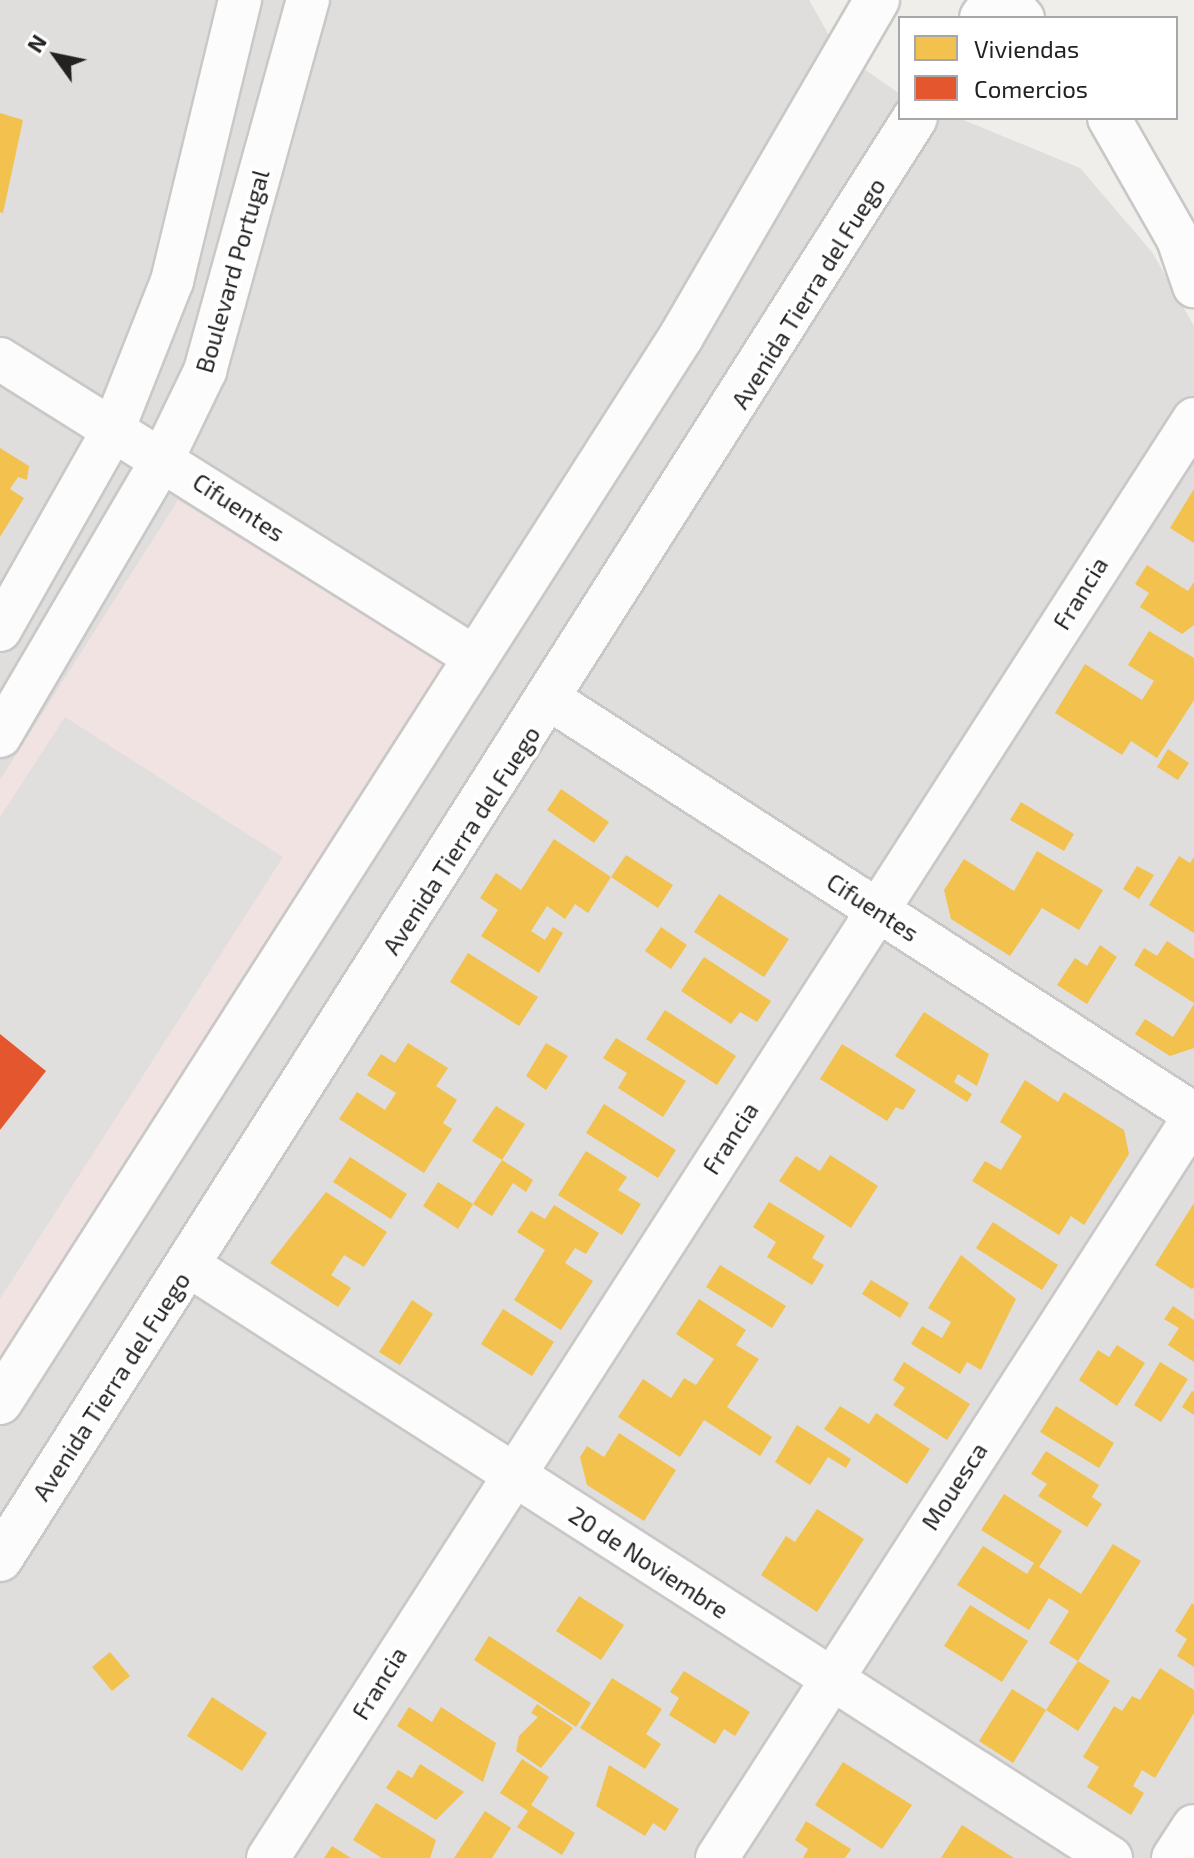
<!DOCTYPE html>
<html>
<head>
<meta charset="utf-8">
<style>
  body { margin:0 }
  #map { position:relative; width:1194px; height:1858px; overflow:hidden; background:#f0eeeb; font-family:"Exo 2",sans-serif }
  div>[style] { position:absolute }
  .residential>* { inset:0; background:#dfdedc }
  .commercial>* { inset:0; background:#f1e3e1 }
  .parking>* { inset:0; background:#e0dfde }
  .homes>* { inset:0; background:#f2c14e }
  .shops>* { inset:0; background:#e4572e }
  .roads { filter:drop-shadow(2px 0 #c9c8c7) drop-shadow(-2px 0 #c9c8c7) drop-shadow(0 2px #c9c8c7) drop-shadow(0 -2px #c9c8c7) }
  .minor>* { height:42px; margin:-21px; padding:0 21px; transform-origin:21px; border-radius:21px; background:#fdfcfc }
  .tertiary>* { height:44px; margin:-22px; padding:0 22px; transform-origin:22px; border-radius:22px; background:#fdfcfc }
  span { translate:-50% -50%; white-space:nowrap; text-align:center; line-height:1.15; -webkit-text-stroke:8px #fff; paint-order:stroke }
  .street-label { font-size:24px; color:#222 }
  .legend { position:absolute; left:898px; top:16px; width:280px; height:104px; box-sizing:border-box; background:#fff; border:2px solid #a7a7a7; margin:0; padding:10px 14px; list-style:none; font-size:24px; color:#222 }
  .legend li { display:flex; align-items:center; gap:16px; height:40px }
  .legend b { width:40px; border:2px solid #a7a7a7 }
  .north { position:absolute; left:16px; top:16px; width:80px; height:80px; -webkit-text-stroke:6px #fff; paint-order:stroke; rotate:303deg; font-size:22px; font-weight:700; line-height:32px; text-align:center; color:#222 }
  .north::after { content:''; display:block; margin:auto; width:28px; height:36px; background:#222; clip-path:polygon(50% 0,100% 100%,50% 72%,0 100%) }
</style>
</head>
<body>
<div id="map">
  <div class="residential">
    <div style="clip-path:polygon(0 0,809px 0,838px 51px,900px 94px,900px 118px,959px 118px,1080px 168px,1152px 252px,1194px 326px,1194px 1858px,0 1858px)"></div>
  </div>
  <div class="commercial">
    <div style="clip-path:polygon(178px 500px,450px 668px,0 1360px,0 780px)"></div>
  </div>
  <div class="parking">
    <div style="clip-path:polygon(65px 717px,283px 857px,0 1299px,0 1130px,46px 1071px,0 1034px,0 817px)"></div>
  </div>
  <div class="homes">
    <div style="clip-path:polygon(0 113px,23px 120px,3px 213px,0 212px)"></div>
    <div style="clip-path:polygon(0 448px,29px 466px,27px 480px,18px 477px,10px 489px,24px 498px,0 537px)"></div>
    <div style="clip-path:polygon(1194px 489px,1194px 543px,1170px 528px)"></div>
    <div style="clip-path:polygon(1147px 565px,1188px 591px,1194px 582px,1194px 625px,1182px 634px,1140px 607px,1149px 593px,1135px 584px)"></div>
    <div style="clip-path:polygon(1149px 631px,1194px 658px,1194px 700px,1157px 758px,1131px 741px,1122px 755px,1055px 713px,1085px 664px,1142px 700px,1154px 681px,1128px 665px)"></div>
    <div style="clip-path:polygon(1168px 749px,1189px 763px,1178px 780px,1157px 767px)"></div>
    <div style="clip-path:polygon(561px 789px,609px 822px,594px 843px,547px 810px)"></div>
    <div style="clip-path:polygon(1021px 802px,1074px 834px,1064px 851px,1010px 820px)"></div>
    <div style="clip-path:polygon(554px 839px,611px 877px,588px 913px,575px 904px,565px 919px,547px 906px,531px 931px,545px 940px,553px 927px,563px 933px,539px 973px,481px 936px,498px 910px,480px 898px,496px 873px,521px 890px)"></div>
    <div style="clip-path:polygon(1037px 851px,1103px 890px,1079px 930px,1042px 908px,1010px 956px,951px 919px,944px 890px,964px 859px,1014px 891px)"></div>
    <div style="clip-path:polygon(626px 855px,673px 885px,658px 908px,611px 877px)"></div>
    <div style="clip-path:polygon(1179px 856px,1190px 863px,1194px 857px,1194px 933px,1149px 905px)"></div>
    <div style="clip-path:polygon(1137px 866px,1154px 875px,1139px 899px,1123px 889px)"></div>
    <div style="clip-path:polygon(719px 894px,789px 939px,764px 977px,694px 932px)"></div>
    <div style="clip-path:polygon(661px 927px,687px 945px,671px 969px,645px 951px)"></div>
    <div style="clip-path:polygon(1167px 941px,1194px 959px,1194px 1003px,1134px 965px,1144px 948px,1157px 956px)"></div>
    <div style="clip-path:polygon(1100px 945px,1117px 957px,1087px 1004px,1057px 985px,1075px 958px,1087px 966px)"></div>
    <div style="clip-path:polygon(468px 953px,538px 997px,519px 1026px,450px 982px)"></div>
    <div style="clip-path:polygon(704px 957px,771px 1001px,757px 1022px,740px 1012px,731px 1024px,681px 991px)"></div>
    <div style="clip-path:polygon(1194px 1004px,1194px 1048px,1170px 1056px,1135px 1034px,1145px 1019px,1173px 1037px)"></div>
    <div style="clip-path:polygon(665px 1010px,736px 1056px,717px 1085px,646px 1039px)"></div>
    <div style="clip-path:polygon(924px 1012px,989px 1054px,977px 1086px,958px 1074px,954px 1082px,972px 1094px,967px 1102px,895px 1056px)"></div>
    <div style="clip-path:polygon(616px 1038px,686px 1081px,663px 1117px,618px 1088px,627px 1073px,603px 1058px)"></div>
    <div style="clip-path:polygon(408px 1043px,448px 1068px,436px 1086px,457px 1100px,443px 1123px,452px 1129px,424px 1173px,339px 1119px,357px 1092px,385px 1110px,396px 1093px,367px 1075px,381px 1054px,395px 1063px)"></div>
    <div style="clip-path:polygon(546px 1043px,568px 1056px,546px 1090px,526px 1076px)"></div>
    <div style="clip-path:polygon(842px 1044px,916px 1090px,903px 1110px,896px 1107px,887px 1121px,820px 1079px)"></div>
    <div style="clip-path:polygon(1025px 1080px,1058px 1102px,1064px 1092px,1124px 1130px,1129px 1154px,1084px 1225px,1071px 1216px,1059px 1235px,972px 1181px,985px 1161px,1001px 1170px,1022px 1136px,1000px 1122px)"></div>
    <div style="clip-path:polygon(604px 1104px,676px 1150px,658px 1178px,586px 1133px)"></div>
    <div style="clip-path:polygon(496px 1106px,525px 1124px,502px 1160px,472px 1141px)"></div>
    <div style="clip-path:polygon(586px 1151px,627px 1177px,618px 1190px,641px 1204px,622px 1235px,558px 1195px)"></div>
    <div style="clip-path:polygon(830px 1155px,878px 1186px,851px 1228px,779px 1181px,796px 1156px,820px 1171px)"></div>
    <div style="clip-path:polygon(350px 1157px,407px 1194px,391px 1219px,333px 1182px)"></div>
    <div style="clip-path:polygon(502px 1160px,533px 1180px,526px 1192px,513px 1183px,492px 1216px,473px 1204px)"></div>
    <div style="clip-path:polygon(438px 1182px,473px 1204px,458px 1229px,423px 1206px)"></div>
    <div style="clip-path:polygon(326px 1192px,387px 1232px,364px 1267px,344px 1255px,331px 1275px,351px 1288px,338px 1307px,270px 1263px)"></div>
    <div style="clip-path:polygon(769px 1202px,825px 1236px,812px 1258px,824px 1265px,812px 1285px,767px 1257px,776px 1242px,753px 1227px)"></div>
    <div style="clip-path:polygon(1194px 1203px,1194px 1287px,1192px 1289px,1155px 1265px)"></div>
    <div style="clip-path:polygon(554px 1205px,599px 1233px,586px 1254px,575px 1248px,565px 1263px,593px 1281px,561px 1330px,514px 1300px,545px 1250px,517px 1232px,531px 1211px,545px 1219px)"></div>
    <div style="clip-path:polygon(993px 1222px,1058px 1265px,1042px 1290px,976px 1248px)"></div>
    <div style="clip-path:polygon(961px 1255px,1016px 1299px,981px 1370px,967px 1362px,960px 1374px,911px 1344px,922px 1326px,942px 1338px,951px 1322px,928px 1308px)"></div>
    <div style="clip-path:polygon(720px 1265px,786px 1306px,772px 1328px,706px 1287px)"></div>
    <div style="clip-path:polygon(871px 1280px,909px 1303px,900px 1318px,862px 1294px)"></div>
    <div style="clip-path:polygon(699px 1299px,746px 1330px,736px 1345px,759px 1359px,727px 1407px,772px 1437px,760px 1456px,704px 1420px,680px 1457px,618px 1417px,643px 1379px,671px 1398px,684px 1378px,696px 1385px,714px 1359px,676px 1334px)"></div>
    <div style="clip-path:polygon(412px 1300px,433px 1314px,400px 1365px,379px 1352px)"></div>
    <div style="clip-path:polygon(1173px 1306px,1194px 1320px,1194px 1362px,1168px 1345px,1179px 1328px,1164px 1319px)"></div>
    <div style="clip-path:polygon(503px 1309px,554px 1342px,532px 1376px,481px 1344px)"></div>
    <div style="clip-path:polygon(1117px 1345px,1145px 1363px,1117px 1406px,1079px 1380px,1098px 1350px,1109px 1357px)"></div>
    <div style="clip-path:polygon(904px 1362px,970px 1404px,947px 1440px,893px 1405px,905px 1388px,893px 1380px)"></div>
    <div style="clip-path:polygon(1160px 1362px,1188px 1379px,1161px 1422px,1134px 1405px)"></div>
    <div style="clip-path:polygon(1192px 1391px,1194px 1392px,1194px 1415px,1182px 1407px)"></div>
    <div style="clip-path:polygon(840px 1406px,869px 1424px,876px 1413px,930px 1449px,907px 1484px,824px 1429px)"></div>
    <div style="clip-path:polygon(1056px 1406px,1114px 1443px,1099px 1468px,1040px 1432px)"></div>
    <div style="clip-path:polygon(797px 1425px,851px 1459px,846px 1468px,828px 1457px,810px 1485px,775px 1462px)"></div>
    <div style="clip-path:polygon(619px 1433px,676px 1470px,644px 1521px,587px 1485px,580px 1457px,587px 1446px,604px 1457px)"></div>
    <div style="clip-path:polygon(1046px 1451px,1099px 1485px,1092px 1497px,1102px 1504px,1087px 1527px,1038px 1496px,1047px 1484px,1031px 1474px)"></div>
    <div style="clip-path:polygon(1004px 1494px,1062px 1531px,1039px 1567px,1081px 1594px,1113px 1544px,1141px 1561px,1078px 1661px,1049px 1643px,1069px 1611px,1049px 1598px,1029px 1630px,957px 1585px,983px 1546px,1027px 1574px,1034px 1563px,981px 1530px)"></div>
    <div style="clip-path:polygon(817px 1509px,864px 1539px,817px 1612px,761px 1575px,786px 1536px,795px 1542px)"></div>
    <div style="clip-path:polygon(579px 1596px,624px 1625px,601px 1660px,556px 1631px)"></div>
    <div style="clip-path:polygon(1192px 1603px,1194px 1605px,1194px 1667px,1177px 1656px,1187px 1639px,1175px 1631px)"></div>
    <div style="clip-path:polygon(970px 1605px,1028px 1641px,1002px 1682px,944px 1646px)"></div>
    <div style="clip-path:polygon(489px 1636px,591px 1703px,576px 1727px,474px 1660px)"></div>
    <div style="clip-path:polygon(110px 1652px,130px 1676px,112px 1691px,92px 1667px)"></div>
    <div style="clip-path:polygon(1078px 1661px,1110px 1681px,1078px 1731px,1046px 1710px,1013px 1763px,979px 1741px,1012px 1689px,1046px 1710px)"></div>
    <div style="clip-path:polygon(1160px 1668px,1194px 1690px,1194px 1713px,1155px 1778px,1142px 1770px,1133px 1786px,1144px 1793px,1131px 1815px,1087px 1787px,1099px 1767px,1083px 1757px,1114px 1706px,1122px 1711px,1132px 1696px,1140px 1700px)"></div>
    <div style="clip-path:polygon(684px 1671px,750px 1712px,735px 1736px,724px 1729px,715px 1744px,669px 1715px,679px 1698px,670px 1692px)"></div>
    <div style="clip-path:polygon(612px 1678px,662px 1709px,646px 1734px,661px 1744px,645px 1769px,580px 1728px)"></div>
    <div style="clip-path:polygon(212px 1697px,267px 1733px,242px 1771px,187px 1736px)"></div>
    <div style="clip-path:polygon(537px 1704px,573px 1728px,541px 1768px,516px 1751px,519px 1736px,538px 1717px,531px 1713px)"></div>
    <div style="clip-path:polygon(409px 1707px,432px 1722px,441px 1707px,496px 1743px,483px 1782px,397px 1726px)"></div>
    <div style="clip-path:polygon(522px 1759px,549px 1777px,531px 1805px,575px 1833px,562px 1855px,517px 1827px,528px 1811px,500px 1793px)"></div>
    <div style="clip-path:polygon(843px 1762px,912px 1805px,882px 1849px,815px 1805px)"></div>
    <div style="clip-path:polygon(420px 1764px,464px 1792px,436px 1820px,386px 1788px,398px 1770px,412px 1778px)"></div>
    <div style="clip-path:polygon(609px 1765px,679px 1809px,665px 1831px,653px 1823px,645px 1836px,596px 1806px)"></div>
    <div style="clip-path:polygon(376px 1803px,436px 1840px,430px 1858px,382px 1858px,353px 1840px)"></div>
    <div style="clip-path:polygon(485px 1811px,511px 1828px,492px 1858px,454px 1858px)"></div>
    <div style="clip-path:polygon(806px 1821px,851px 1849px,845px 1858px,803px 1858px,808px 1849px,795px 1840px)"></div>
    <div style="clip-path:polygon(962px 1825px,1014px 1858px,941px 1858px)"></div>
    <div style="clip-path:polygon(332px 1846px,351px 1858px,324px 1858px)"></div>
  </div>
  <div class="shops">
    <div style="clip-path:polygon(0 1034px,46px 1071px,0 1130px)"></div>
  </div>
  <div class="roads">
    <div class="minor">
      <div style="left:1006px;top:0;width:25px;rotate:47deg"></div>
      <div style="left:1109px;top:118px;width:139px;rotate:60.3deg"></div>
      <div style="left:1178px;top:239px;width:50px;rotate:71.2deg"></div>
      <div style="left:0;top:359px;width:562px;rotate:32.14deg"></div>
      <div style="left:0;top:630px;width:230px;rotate:-60.5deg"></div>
      <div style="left:113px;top:430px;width:160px;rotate:-68.4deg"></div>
      <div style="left:172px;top:281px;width:289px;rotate:-76.4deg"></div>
      <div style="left:551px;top:700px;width:765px;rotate:32.78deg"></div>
      <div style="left:0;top:736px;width:322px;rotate:-59.6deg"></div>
      <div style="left:163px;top:458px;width:97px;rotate:-64.2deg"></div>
      <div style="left:205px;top:371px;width:385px;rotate:-74.5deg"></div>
      <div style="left:188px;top:1265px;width:1097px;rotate:32.72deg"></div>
      <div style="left:268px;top:1858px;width:1711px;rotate:-57.24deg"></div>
      <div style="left:717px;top:1858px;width:881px;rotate:-57.23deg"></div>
      <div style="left:1173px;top:1858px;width:38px;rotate:-57deg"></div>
    </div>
    <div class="tertiary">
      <div style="left:982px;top:18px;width:22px;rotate:-54deg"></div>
      <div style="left:0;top:1402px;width:1266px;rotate:-57.41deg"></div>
      <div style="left:682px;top:335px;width:388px;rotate:-59.8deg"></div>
      <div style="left:0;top:1559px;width:1707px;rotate:-57.59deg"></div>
    </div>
  </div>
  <div class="street-label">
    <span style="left:232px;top:271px;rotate:-74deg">Boulevard Portugal</span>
    <span style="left:808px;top:293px;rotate:-58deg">Avenida Tierra del Fuego</span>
    <span style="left:239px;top:507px;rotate:33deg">Cifuentes</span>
    <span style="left:1080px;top:593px;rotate:-58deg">Francia</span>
    <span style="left:461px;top:840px;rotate:-57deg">Avenida Tierra del Fuego</span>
    <span style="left:873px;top:907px;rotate:33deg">Cifuentes</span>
    <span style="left:730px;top:1138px;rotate:-57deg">Francia</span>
    <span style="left:111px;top:1386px;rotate:-57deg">Avenida Tierra del Fuego</span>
    <span style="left:954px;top:1486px;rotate:-57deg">Mouesca</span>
    <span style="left:649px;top:1562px;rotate:33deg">20 de Noviembre</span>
    <span style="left:379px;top:1683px;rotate:-58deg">Francia</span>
  </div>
  <ul class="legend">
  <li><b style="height:22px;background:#f2c14e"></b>Viviendas</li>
  <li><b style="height:22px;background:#e4572e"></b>Comercios</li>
  </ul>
  <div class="north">N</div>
</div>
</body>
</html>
